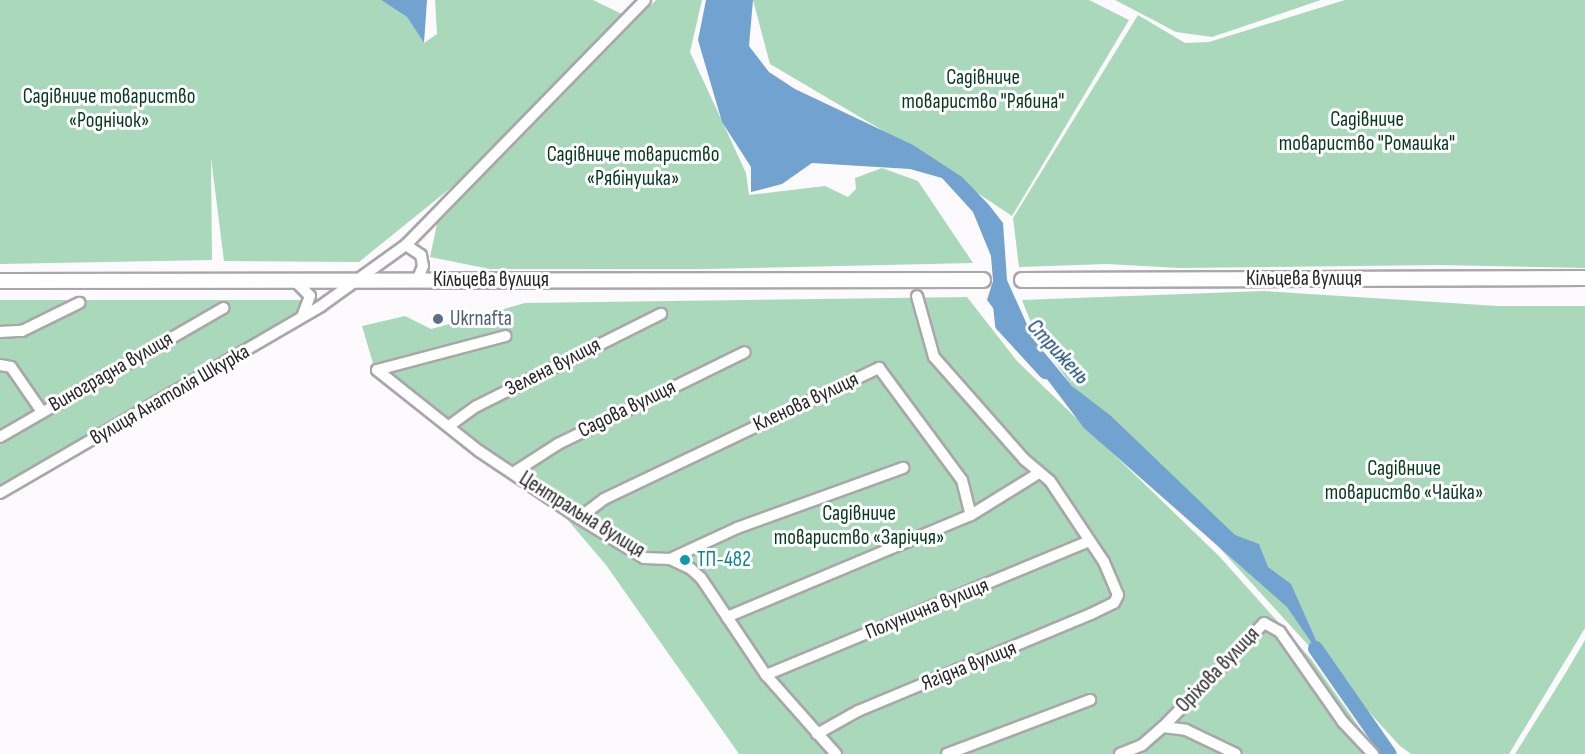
<!DOCTYPE html>
<html>
<head>
<meta charset="utf-8">
<style>
  body { margin:0 }
  #map { position:relative; width:1585px; height:754px; overflow:hidden; background:#fcfafc; font-family:"Sofia Sans Condensed",sans-serif }
  div>[style] { position:absolute }
  .green>* { inset:0; background:#a9d9ba }
  .water>* { inset:0; background:#72a2cf }
  .river>* { height:15px; margin:-7.5px; padding:0 7.5px; transform-origin:7.5px; border-radius:7.5px; background:#72a2cf }
  .roads { filter:drop-shadow(2px 0 #a9a7a9) drop-shadow(-2px 0 #a9a7a9) drop-shadow(0 2px #a9a7a9) drop-shadow(0 -2px #a9a7a9) }
  .minor>* { height:10px; margin:-5px; padding:0 5px; transform-origin:5px; border-radius:5px; background:#fff }
  .major>* { height:14px; margin:-7px; padding:0 7px; transform-origin:7px; border-radius:7px; background:#fff }
  .dots>* { width:16px; height:16px; translate:-50% -50%; box-sizing:border-box; border:3px solid #fff; border-radius:50% }
  span { translate:-50% -50%; white-space:nowrap; text-align:center; line-height:1.15; -webkit-text-stroke:6px #fff; paint-order:stroke }
  .park-label { font-size:21px; color:#063920 }
  .street-label { font-size:21px; color:#272627 }
  .service-label { font-size:21px; color:#4e5e75 }
  .left { translate:0 -50%; text-align:left }
  .culture-label { font-size:21px; color:#0d838f }
  .water-label { font-size:22px; color:#124773; font-style:italic }
</style>
</head>
<body>
<div id="map">
  <div class="green">
    <div style="clip-path:polygon(0 0,381px 0,407px 17px,424px 43px,437px 34px,435px 0,593px 0,622px 14px,453px 186px,359px 262px,224px 261px,211px 158px,212px 260px,0 264px)"></div>
    <div style="clip-path:polygon(656px 0,702px 0,690px 52px,746px 173px,749px 195px,825px 186px,848px 197px,856px 189px,855px 178px,882px 168px,918px 181px,973px 263px,705px 269px,490px 269px,430px 257px,437px 224px)"></div>
    <div style="clip-path:polygon(753px 0,1089px 0,1129px 20px,1012px 216px,892px 136px,770px 64px)"></div>
    <div style="clip-path:polygon(1115px 0,1321px 0,1212px 37px,1176px 32px)"></div>
    <div style="clip-path:polygon(1345px 0,1585px 0,1585px 268px,1440px 265px,1179px 268px,1107px 264px,1019px 267px,1013px 218px,1138px 15px,1185px 43px,1209px 42px)"></div>
    <div style="clip-path:polygon(1264px 291px,1498px 306px,1585px 306px,1585px 628px,1509px 754px,1411px 754px,1400px 746px,1072px 386px,1037px 338px,1022px 300px)"></div>
    <div style="clip-path:polygon(967px 297px,1017px 361px,1219px 556px,1311px 659px,1378px 754px,739px 754px,606px 565px,555px 505px,375px 370px,362px 326px,405px 316px,431px 329px,525px 303px)"></div>
    <div style="clip-path:polygon(0 300px,310px 300px,301px 318px,0 492px)"></div>
    <div style="clip-path:polygon(1585px 640px,1585px 754px,1515px 754px,1565px 674px)"></div>
  </div>
  <div class="water">
    <div style="clip-path:polygon(381px 0,427px 0,424px 43px,407px 17px)"></div>
    <div style="clip-path:polygon(706px 0,753px 0,749px 46px,769px 72px,795px 89px,913px 145px,962px 177px,989px 205px,1003px 223px,1007px 280px,1034px 340px,1072px 386px,1111px 416px,1235px 535px,1259px 544px,1268px 567px,1291px 584px,1327px 665px,1287px 607px,1084px 428px,987px 300px,993px 281px,991px 256px,973px 212px,942px 178px,910px 169px,812px 163px,782px 184px,751px 192px,751px 167px,722px 122px,698px 40px)"></div>
  </div>
  <div class="river">
    <div style="left:999px;top:295px;width:29px;rotate:84deg"></div>
    <div style="left:1002px;top:324px;width:64px;rotate:47.5deg"></div>
    <div style="left:1315px;top:648px;width:129px;rotate:55.1deg"></div>
  </div>
  <div class="roads">
    <div class="minor">
      <div style="left:406px;top:245px;width:18px;rotate:34deg"></div>
      <div style="left:421px;top:255px;width:11px;rotate:80deg"></div>
      <div style="left:423px;top:266px;width:16px;rotate:112deg"></div>
      <div style="left:295px;top:281px;width:21px;rotate:45deg"></div>
      <div style="left:310px;top:296px;width:22px;rotate:111deg"></div>
      <div style="left:0;top:332px;width:22px;rotate:-3deg"></div>
      <div style="left:22px;top:331px;width:64px;rotate:-26.2deg"></div>
      <div style="left:0;top:365px;width:11px;rotate:10deg"></div>
      <div style="left:11px;top:367px;width:55px;rotate:55.4deg"></div>
      <div style="left:377px;top:370px;width:130px;rotate:38.5deg"></div>
      <div style="left:479px;top:451px;width:120px;rotate:33.8deg"></div>
      <div style="left:579px;top:518px;width:76px;rotate:31.6deg"></div>
      <div style="left:644px;top:558px;width:26px;rotate:2deg"></div>
      <div style="left:670px;top:559px;width:23px;rotate:25deg"></div>
      <div style="left:691px;top:569px;width:13px;rotate:42deg"></div>
      <div style="left:701px;top:578px;width:117px;rotate:56.2deg"></div>
      <div style="left:766px;top:675px;width:106px;rotate:48.5deg"></div>
      <div style="left:377px;top:370px;width:133px;rotate:-14.8deg"></div>
      <div style="left:449px;top:426px;width:34px;rotate:-36deg"></div>
      <div style="left:477px;top:406px;width:206px;rotate:-26.6deg"></div>
      <div style="left:0;top:437px;width:258px;rotate:-30deg"></div>
      <div style="left:513px;top:473px;width:54px;rotate:-32.8deg"></div>
      <div style="left:558px;top:444px;width:208px;rotate:-26.2deg"></div>
      <div style="left:0;top:493px;width:371px;rotate:-30.2deg"></div>
      <div style="left:321px;top:306px;width:105px;rotate:-35.7deg"></div>
      <div style="left:406px;top:245px;width:342px;rotate:-45.7deg"></div>
      <div style="left:579px;top:518px;width:31px;rotate:-37deg"></div>
      <div style="left:604px;top:499px;width:305px;rotate:-25.5deg"></div>
      <div style="left:879px;top:368px;width:139px;rotate:53.5deg"></div>
      <div style="left:962px;top:480px;width:36px;rotate:76deg"></div>
      <div style="left:670px;top:559px;width:74px;rotate:-24.8deg"></div>
      <div style="left:737px;top:528px;width:177px;rotate:-19.9deg"></div>
      <div style="left:727px;top:617px;width:264px;rotate:-22.7deg"></div>
      <div style="left:971px;top:515px;width:80px;rotate:-31.7deg"></div>
      <div style="left:766px;top:675px;width:347px;rotate:-22.5deg"></div>
      <div style="left:1163px;top:727px;width:23px;rotate:7deg"></div>
      <div style="left:1186px;top:730px;width:55px;rotate:25.6deg"></div>
      <div style="left:817px;top:734px;width:47px;rotate:-29.3deg"></div>
      <div style="left:858px;top:711px;width:252px;rotate:-22.6deg"></div>
      <div style="left:1091px;top:614px;width:25px;rotate:-26deg"></div>
      <div style="left:1114px;top:603px;width:9px;rotate:-63deg"></div>
      <div style="left:1118px;top:595px;width:36px;rotate:-113deg"></div>
      <div style="left:1104px;top:562px;width:97px;rotate:-123.7deg"></div>
      <div style="left:1050px;top:481px;width:34px;rotate:-140deg"></div>
      <div style="left:1024px;top:459px;width:136px;rotate:-131.4deg"></div>
      <div style="left:934px;top:357px;width:63px;rotate:-105.6deg"></div>
      <div style="left:947px;top:754px;width:153px;rotate:-20.7deg"></div>
      <div style="left:1120px;top:754px;width:24px;rotate:-22deg"></div>
      <div style="left:1142px;top:745px;width:28px;rotate:-41deg"></div>
      <div style="left:1163px;top:727px;width:145px;rotate:-45.8deg"></div>
      <div style="left:1264px;top:623px;width:18px;rotate:29deg"></div>
      <div style="left:1280px;top:632px;width:110px;rotate:55deg"></div>
      <div style="left:1343px;top:722px;width:44px;rotate:46.8deg"></div>
    </div>
    <div class="major">
      <div style="left:1022px;top:280px;width:563px;rotate:-0.2deg"></div>
      <div style="left:0;top:281px;width:983px;rotate:-0.06deg"></div>
    </div>
  </div>
  <div class="dots">
    <div style="left:438px;top:319px;background:#5c6f8a"></div>
    <div style="left:685px;top:560px;background:#0f9aa8"></div>
  </div>
  <div class="park-label">
    <span style="left:983px;top:90px">Садівниче<br>товариство "Рябина"</span>
    <span style="left:109px;top:109px">Садівниче товариство<br>«Роднічок»</span>
    <span style="left:1367px;top:132px">Садівниче<br>товариство "Ромашка"</span>
    <span style="left:633px;top:167px">Садівниче товариство<br>«Рябінушка»</span>
    <span style="left:1404px;top:481px">Садівниче<br>товариство «Чайка»</span>
    <span style="left:859px;top:526px">Садівниче<br>товариство «Заріччя»</span>
  </div>
  <div class="street-label">
    <span style="left:1304px;top:279px">Кільцева вулиця</span>
    <span style="left:491px;top:280px">Кільцева вулиця</span>
    <span style="left:553px;top:367px;rotate:-27deg">Зелена вулиця</span>
    <span style="left:111px;top:372px;rotate:-30deg">Виноградна вулиця</span>
    <span style="left:170px;top:395px;rotate:-30deg">вулиця Анатолія Шкурка</span>
    <span style="left:806px;top:402px;rotate:-25deg">Кленова вулиця</span>
    <span style="left:627px;top:409px;rotate:-26deg">Садова вулиця</span>
    <span style="left:582px;top:515px;rotate:32deg">Центральна вулиця</span>
    <span style="left:927px;top:609px;rotate:-22deg">Полунична вулиця</span>
    <span style="left:969px;top:666px;rotate:-22deg">Ягідна вулиця</span>
    <span style="left:1218px;top:670px;rotate:-46deg">Оріхова вулиця</span>
  </div>
  <div class="service-label">
    <span class="left" style="left:450px;top:319px">Ukrnafta</span>
  </div>
  <div class="culture-label">
    <span class="left" style="left:697px;top:560px">ТП-482</span>
  </div>
  <div class="water-label">
    <span style="left:1058px;top:352px;rotate:47deg">Стрижень</span>
  </div>
</div>
</body>
</html>
